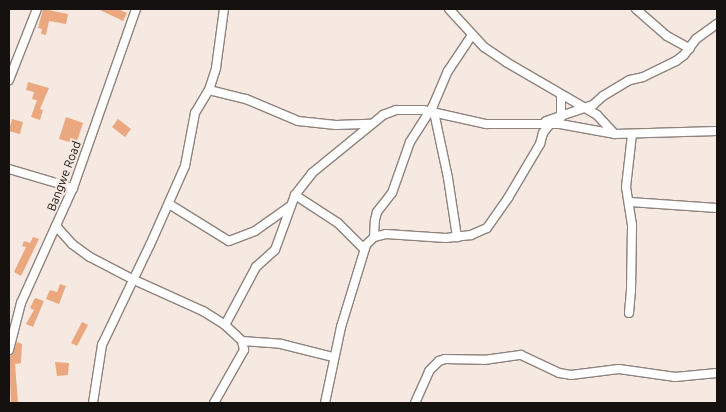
<!DOCTYPE html>
<html>
<head>
<meta charset="utf-8">
<style>
  body { margin:0 }
  #map { position:relative; width:726px; height:412px; overflow:hidden; background:#f5e9e2; font-family:Ubuntu,sans-serif }
  div>[style] { position:absolute }
  .building>* { inset:0; background:#eba77e }
  .roads { filter:drop-shadow(1px 0 #8e837d) drop-shadow(-1px 0 #8e837d) drop-shadow(0 1px #8e837d) drop-shadow(0 -1px #8e837d) }
  .minor>* { height:8px; margin:-4px; padding:0 4px; transform-origin:4px; border-radius:4px; background:#fff }
  span { translate:-50% -50%; white-space:nowrap; text-align:center; line-height:1.15; -webkit-text-stroke:4px #f5e9e2; paint-order:stroke }
  .street-label { font-size:12px; color:#14110e }
  .frame { position:absolute; inset:0; border:10px solid #14110e; pointer-events:none }
</style>
</head>
<body>
<div id="map">
  <div class="building">
    <div style="clip-path:polygon(43px 9px,68px 14px,66px 24px,49px 21px,46px 35px,41px 34px,42px 29px,38px 28px)"></div>
    <div style="clip-path:polygon(98px 9px,118px 9px,127px 13px,123px 21px)"></div>
    <div style="clip-path:polygon(28px 82px,49px 88px,40px 109px,43px 110px,40px 120px,31px 117px,37px 100px,32px 99px,34px 92px,26px 90px)"></div>
    <div style="clip-path:polygon(66px 117px,83px 123px,76px 144px,59px 139px)"></div>
    <div style="clip-path:polygon(12px 119px,23px 122px,20px 134px,9px 131px)"></div>
    <div style="clip-path:polygon(118px 119px,131px 129px,125px 137px,112px 127px)"></div>
    <div style="clip-path:polygon(33px 237px,39px 239px,21px 276px,14px 272px,26px 247px,22px 246px,24px 241px,30px 243px)"></div>
    <div style="clip-path:polygon(60px 284px,66px 286px,59px 304px,46px 299px,50px 290px,57px 292px)"></div>
    <div style="clip-path:polygon(35px 298px,44px 301px,33px 327px,26px 324px,34px 310px,30px 308px)"></div>
    <div style="clip-path:polygon(82px 322px,88px 325px,77px 346px,71px 343px)"></div>
    <div style="clip-path:polygon(17px 342px,22px 344px,21px 363px,15px 364px,18px 403px,11px 403px,9px 356px,13px 354px)"></div>
    <div style="clip-path:polygon(55px 362px,69px 363px,68px 375px,57px 376px)"></div>
  </div>
  <div class="roads">
    <div class="minor">
      <div style="left:449px;top:9px;width:52px;rotate:47.4deg"></div>
      <div style="left:484px;top:47px;width:27px;rotate:34deg"></div>
      <div style="left:506px;top:62px;width:105px;rotate:30.2deg"></div>
      <div style="left:597px;top:115px;width:26px;rotate:47deg"></div>
      <div style="left:636px;top:9px;width:41px;rotate:41.1deg"></div>
      <div style="left:667px;top:36px;width:26px;rotate:29deg"></div>
      <div style="left:9px;top:80px;width:76px;rotate:-68.5deg"></div>
      <div style="left:209px;top:90px;width:38px;rotate:14deg"></div>
      <div style="left:246px;top:99px;width:56px;rotate:22.9deg"></div>
      <div style="left:298px;top:121px;width:38px;rotate:6deg"></div>
      <div style="left:336px;top:125px;width:34px;rotate:-2deg"></div>
      <div style="left:561px;top:96px;width:21px;rotate:90deg"></div>
      <div style="left:434px;top:112px;width:67px;rotate:78deg"></div>
      <div style="left:448px;top:178px;width:60px;rotate:81.3deg"></div>
      <div style="left:546px;top:121px;width:50px;rotate:-18.8deg"></div>
      <div style="left:593px;top:105px;width:13px;rotate:-42deg"></div>
      <div style="left:603px;top:96px;width:31px;rotate:-31deg"></div>
      <div style="left:630px;top:80px;width:13px;rotate:-13deg"></div>
      <div style="left:643px;top:77px;width:37px;rotate:-26deg"></div>
      <div style="left:676px;top:61px;width:10px;rotate:-37deg"></div>
      <div style="left:684px;top:55px;width:20px;rotate:-53deg"></div>
      <div style="left:696px;top:39px;width:26px;rotate:-36deg"></div>
      <div style="left:9px;top:169px;width:67px;rotate:16.5deg"></div>
      <div style="left:295px;top:195px;width:51px;rotate:33.1deg"></div>
      <div style="left:338px;top:223px;width:37px;rotate:45deg"></div>
      <div style="left:630px;top:202px;width:87px;rotate:3.9deg"></div>
      <div style="left:169px;top:204px;width:70px;rotate:31.7deg"></div>
      <div style="left:229px;top:241px;width:28px;rotate:-21deg"></div>
      <div style="left:255px;top:231px;width:42px;rotate:-35.2deg"></div>
      <div style="left:56px;top:226px;width:24px;rotate:48deg"></div>
      <div style="left:72px;top:244px;width:22px;rotate:36deg"></div>
      <div style="left:90px;top:257px;width:47px;rotate:27.6deg"></div>
      <div style="left:132px;top:279px;width:78px;rotate:24.3deg"></div>
      <div style="left:203px;top:311px;width:26px;rotate:32deg"></div>
      <div style="left:225px;top:325px;width:23px;rotate:43deg"></div>
      <div style="left:242px;top:341px;width:9px;rotate:77deg"></div>
      <div style="left:244px;top:350px;width:61px;rotate:119.5deg"></div>
      <div style="left:374px;top:237px;width:17px;rotate:-87deg"></div>
      <div style="left:375px;top:220px;width:8px;rotate:-76deg"></div>
      <div style="left:377px;top:212px;width:24px;rotate:-52deg"></div>
      <div style="left:392px;top:193px;width:54px;rotate:-70.6deg"></div>
      <div style="left:410px;top:142px;width:43px;rotate:-57.4deg"></div>
      <div style="left:433px;top:106px;width:38px;rotate:-67deg"></div>
      <div style="left:448px;top:71px;width:43px;rotate:-56.3deg"></div>
      <div style="left:629px;top:313px;width:22px;rotate:-85deg"></div>
      <div style="left:631px;top:291px;width:66px;rotate:-89.1deg"></div>
      <div style="left:632px;top:225px;width:38px;rotate:-99deg"></div>
      <div style="left:626px;top:187px;width:53px;rotate:-83.5deg"></div>
      <div style="left:225px;top:325px;width:66px;rotate:-61.9deg"></div>
      <div style="left:256px;top:267px;width:25px;rotate:-42deg"></div>
      <div style="left:275px;top:250px;width:59px;rotate:-70deg"></div>
      <div style="left:295px;top:195px;width:28px;rotate:-52deg"></div>
      <div style="left:312px;top:173px;width:92px;rotate:-39.2deg"></div>
      <div style="left:383px;top:115px;width:14px;rotate:-21deg"></div>
      <div style="left:396px;top:110px;width:27px"></div>
      <div style="left:423px;top:110px;width:65px;rotate:12.5deg"></div>
      <div style="left:486px;top:124px;width:74px"></div>
      <div style="left:560px;top:124px;width:56px;rotate:10.3deg"></div>
      <div style="left:615px;top:134px;width:102px;rotate:-1.7deg"></div>
      <div style="left:242px;top:341px;width:39px;rotate:4deg"></div>
      <div style="left:281px;top:344px;width:54px;rotate:14deg"></div>
      <div style="left:9px;top:350px;width:49px;rotate:-75.7deg"></div>
      <div style="left:21px;top:303px;width:126px;rotate:-65.7deg"></div>
      <div style="left:73px;top:188px;width:190px;rotate:-70.6deg"></div>
      <div style="left:93px;top:403px;width:59px;rotate:-81.2deg"></div>
      <div style="left:102px;top:345px;width:111px;rotate:-64.4deg"></div>
      <div style="left:150px;top:245px;width:86px;rotate:-66.1deg"></div>
      <div style="left:185px;top:166px;width:54px;rotate:-79.3deg"></div>
      <div style="left:195px;top:113px;width:27px;rotate:-59deg"></div>
      <div style="left:209px;top:90px;width:23px;rotate:-72deg"></div>
      <div style="left:216px;top:68px;width:60px;rotate:-82.3deg"></div>
      <div style="left:325px;top:403px;width:78px;rotate:-78.1deg"></div>
      <div style="left:341px;top:327px;width:86px;rotate:-73deg"></div>
      <div style="left:366px;top:245px;width:11px;rotate:-45deg"></div>
      <div style="left:374px;top:237px;width:12px;rotate:-14deg"></div>
      <div style="left:386px;top:234px;width:60px;rotate:3.8deg"></div>
      <div style="left:446px;top:238px;width:25px;rotate:-7deg"></div>
      <div style="left:471px;top:235px;width:17px;rotate:-24deg"></div>
      <div style="left:487px;top:228px;width:37px;rotate:-55deg"></div>
      <div style="left:508px;top:198px;width:63px;rotate:-59.3deg"></div>
      <div style="left:540px;top:144px;width:11px;rotate:-75deg"></div>
      <div style="left:543px;top:133px;width:11px;rotate:-52deg"></div>
      <div style="left:415px;top:403px;width:35px;rotate:-66deg"></div>
      <div style="left:429px;top:371px;width:14px;rotate:-45deg"></div>
      <div style="left:439px;top:361px;width:6px;rotate:-18deg"></div>
      <div style="left:445px;top:359px;width:39px;rotate:1deg"></div>
      <div style="left:484px;top:360px;width:37px;rotate:-8deg"></div>
      <div style="left:521px;top:355px;width:42px;rotate:25.3deg"></div>
      <div style="left:559px;top:373px;width:12px;rotate:9deg"></div>
      <div style="left:571px;top:375px;width:48px;rotate:-7.1deg"></div>
      <div style="left:619px;top:369px;width:57px;rotate:8.1deg"></div>
      <div style="left:675px;top:377px;width:42px;rotate:-5.4deg"></div>
    </div>
  </div>
  <div class="street-label">
    <span style="left:64px;top:176px;rotate:-69deg">Bangwe Road</span>
  </div>
  <div class="frame"></div>
</div>
</body>
</html>
